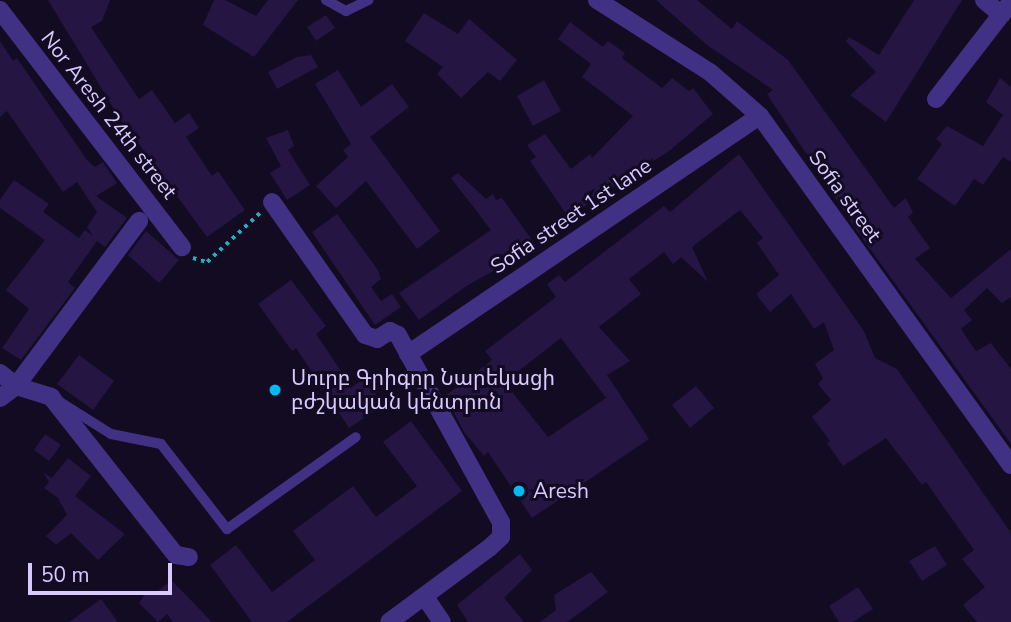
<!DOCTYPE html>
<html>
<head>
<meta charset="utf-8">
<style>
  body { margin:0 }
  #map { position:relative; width:1011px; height:622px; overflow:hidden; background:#120b21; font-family:"Nunito Sans","Noto Sans Armenian",sans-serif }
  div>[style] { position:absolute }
  .building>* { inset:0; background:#251543 }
  .path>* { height:3.5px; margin-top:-1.75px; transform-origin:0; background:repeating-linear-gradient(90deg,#23aebb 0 3.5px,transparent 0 8.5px) }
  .service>* { height:10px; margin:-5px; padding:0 5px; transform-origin:5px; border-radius:5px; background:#403184 }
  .minor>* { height:18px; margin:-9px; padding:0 9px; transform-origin:9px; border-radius:9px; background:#403184 }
  .dots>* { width:19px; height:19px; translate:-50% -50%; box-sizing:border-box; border:4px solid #120b21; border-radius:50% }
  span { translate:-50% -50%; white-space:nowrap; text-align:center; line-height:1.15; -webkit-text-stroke:6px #120b21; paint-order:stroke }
  .street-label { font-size:21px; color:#d8caff }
  .poi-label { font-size:21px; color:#d8caff }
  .left { translate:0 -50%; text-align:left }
  .scale { position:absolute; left:28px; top:563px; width:144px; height:32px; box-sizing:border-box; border:4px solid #d8caff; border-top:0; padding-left:9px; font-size:21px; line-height:24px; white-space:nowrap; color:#d8caff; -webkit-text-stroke:5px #120b21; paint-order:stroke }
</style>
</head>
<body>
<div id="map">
  <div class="building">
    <div style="clip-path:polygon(48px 0,110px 0,102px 21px,91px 27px,139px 99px,152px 90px,175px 123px,189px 113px,199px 128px,186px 137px,212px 176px,218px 171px,245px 210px,207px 237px,117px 114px)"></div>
    <div style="clip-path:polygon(214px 0,225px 0,256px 16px,268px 0,298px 0,254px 57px,203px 25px)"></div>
    <div style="clip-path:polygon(656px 0,697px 0,732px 29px,737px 21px,788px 60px,894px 208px,906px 198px,913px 213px,908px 217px,930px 248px,915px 259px,951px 298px,1011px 249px,1011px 297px,1002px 303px,987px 288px,964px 310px,972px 320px,961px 329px,976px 351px,991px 343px,1011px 369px,1011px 444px,855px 228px,767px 94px,773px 90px,707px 45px)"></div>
    <div style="clip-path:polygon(914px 0,962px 0,886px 122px,850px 95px,876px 72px,846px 41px,849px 37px,879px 55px)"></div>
    <div style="clip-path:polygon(424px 13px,458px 34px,469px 19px,517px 60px,500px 81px,488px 72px,461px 98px,437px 74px,443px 67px,405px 41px)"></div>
    <div style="clip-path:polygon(326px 15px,335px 28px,316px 41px,307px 27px)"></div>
    <div style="clip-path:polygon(570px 22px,603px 47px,608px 41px,625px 53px,622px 58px,662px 88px,672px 78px,689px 91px,693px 88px,713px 114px,669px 151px,568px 217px,530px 161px,536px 157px,527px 145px,545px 134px,571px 169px,590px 154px,592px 158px,633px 116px,582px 77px,591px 64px,558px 39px)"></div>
    <div style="clip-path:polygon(0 41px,13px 61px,17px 58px,87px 160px,95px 167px,103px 162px,117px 183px,96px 196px,127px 218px,105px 247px,97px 241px,68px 282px,75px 288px,21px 360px,2px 348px,29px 309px,6px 290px,45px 240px,0 208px,0 200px,14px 180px,49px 204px,43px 212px,79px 238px,85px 230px,93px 236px,87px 227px,97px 212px,77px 182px,63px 192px,7px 111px,0 117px)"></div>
    <div style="clip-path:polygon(311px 55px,318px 67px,277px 89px,268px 72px,297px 57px)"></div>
    <div style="clip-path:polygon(338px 70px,361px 107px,392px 84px,409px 107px,370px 137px,440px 231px,417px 249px,366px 181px,336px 208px,316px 186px,348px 157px,343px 150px,351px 144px,315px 84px)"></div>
    <div style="clip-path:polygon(1000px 78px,1011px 87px,1011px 162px,1003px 157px,983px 185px,974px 179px,955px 206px,917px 179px,942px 144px,936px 139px,947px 126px,983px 146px,1003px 115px,986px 102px)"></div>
    <div style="clip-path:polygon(544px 80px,561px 111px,533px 126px,517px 96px)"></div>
    <div style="clip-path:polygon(288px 130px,294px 146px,288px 150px,310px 185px,287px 200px,270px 173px,281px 166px,266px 138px)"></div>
    <div style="clip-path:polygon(evenodd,739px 154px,864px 331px,875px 358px,897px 369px,1011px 533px,1011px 622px,977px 622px,963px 605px,985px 587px,962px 559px,974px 550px,926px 482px,922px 485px,886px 438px,843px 466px,827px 443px,830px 441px,812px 417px,831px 400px,818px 384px,823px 378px,815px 364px,834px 350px,824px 322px,814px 329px,791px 294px,770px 312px,756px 294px,779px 275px,757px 243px,763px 238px,740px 210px,692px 247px,708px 282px,681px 257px,673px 264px,664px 252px,629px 279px,641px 294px,599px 327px,630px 361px,607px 375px,649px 439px,532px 518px,488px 452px,484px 456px,464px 432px,445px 396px,492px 360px,485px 351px,556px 297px,547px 284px,559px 275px,565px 282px,664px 206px,670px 212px,739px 154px,561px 338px,606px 398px,548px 437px,504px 382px,561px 338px)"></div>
    <div style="clip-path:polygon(458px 173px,486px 199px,493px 194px,496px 200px,502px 198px,537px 247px,515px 263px,513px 260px,468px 285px,419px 320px,399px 293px,491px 230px,451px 178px)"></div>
    <div style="clip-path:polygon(337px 214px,378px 270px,381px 279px,371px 287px,381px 301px,392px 294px,401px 307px,375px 325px,312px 232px)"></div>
    <div style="clip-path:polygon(146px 231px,179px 260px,159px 283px,128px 255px)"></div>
    <div style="clip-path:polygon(291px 280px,326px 326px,316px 334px,352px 387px,365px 378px,383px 405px,349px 428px,296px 348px,292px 351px,258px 304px)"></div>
    <div style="clip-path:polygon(79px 355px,114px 381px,93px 410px,57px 384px)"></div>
    <div style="clip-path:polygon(696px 386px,714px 408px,690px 428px,672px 405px)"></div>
    <div style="clip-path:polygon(411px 421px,462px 491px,287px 622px,252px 622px,210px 565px,236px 545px,272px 592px,315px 560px,293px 531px,353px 486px,376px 517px,417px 486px,383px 442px)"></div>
    <div style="clip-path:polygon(45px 434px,61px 445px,49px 461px,34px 450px)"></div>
    <div style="clip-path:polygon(68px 458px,91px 476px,75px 496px,125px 534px,98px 560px,71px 533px,56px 545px,46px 536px,67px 515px,58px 498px,44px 488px,49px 482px,43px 472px,52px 478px)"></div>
    <div style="clip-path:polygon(935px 546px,947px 565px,922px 581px,909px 561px)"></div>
    <div style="clip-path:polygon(520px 554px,532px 570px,504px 598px,524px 622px,468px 622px,457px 605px)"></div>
    <div style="clip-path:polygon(591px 572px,608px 592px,567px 622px,540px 622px,556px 610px,554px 595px)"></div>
    <div style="clip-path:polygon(171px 580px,188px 597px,212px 622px,173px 622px,167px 614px,158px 622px,139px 603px,147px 591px,156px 593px)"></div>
    <div style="clip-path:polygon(858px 587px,873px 609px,853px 622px,839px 622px,829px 606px)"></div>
    <div style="clip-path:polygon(101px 599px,118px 622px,69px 622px)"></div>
  </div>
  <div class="path">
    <div style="left:193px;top:258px;width:15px;rotate:16deg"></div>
    <div style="left:207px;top:262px;width:72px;rotate:-42.8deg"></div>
  </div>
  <div class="service">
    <div style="left:326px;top:0;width:23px;rotate:29deg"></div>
    <div style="left:346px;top:11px;width:25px;rotate:-26deg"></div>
    <div style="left:60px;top:402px;width:60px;rotate:32.1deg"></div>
    <div style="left:111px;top:434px;width:51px;rotate:11.3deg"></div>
    <div style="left:161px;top:444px;width:108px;rotate:52.2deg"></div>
    <div style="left:227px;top:529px;width:158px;rotate:-35.5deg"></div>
  </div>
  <div class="minor">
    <div style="left:597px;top:0;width:135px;rotate:32.6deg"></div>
    <div style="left:711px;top:73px;width:65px;rotate:41.3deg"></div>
    <div style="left:760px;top:116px;width:430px;rotate:54.3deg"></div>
    <div style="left:984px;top:0;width:23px;rotate:40deg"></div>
    <div style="left:0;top:10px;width:299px;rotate:52.5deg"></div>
    <div style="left:936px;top:99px;width:123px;rotate:-52.3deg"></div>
    <div style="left:272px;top:202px;width:162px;rotate:55deg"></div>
    <div style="left:365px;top:335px;width:13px;rotate:18deg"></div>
    <div style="left:377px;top:339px;width:15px;rotate:-32deg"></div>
    <div style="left:390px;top:331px;width:9px;rotate:27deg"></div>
    <div style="left:398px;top:335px;width:213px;rotate:61.2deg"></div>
    <div style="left:501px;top:522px;width:15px;rotate:90deg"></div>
    <div style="left:501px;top:537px;width:16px;rotate:137deg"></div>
    <div style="left:489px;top:548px;width:124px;rotate:143.5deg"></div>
    <div style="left:408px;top:354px;width:425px;rotate:-34.1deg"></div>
    <div style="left:0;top:373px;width:21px;rotate:39deg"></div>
    <div style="left:16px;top:386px;width:37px;rotate:17deg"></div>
    <div style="left:51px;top:397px;width:201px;rotate:51.7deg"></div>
    <div style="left:176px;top:555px;width:13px;rotate:9deg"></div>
    <div style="left:0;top:398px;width:20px;rotate:-37deg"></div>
    <div style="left:16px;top:386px;width:206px;rotate:-53.3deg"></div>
    <div style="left:425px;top:597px;width:30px;rotate:56deg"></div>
  </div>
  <div class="dots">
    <div style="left:275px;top:390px;background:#00baf5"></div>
    <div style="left:519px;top:491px;background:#00baf5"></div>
  </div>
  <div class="street-label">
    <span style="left:109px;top:115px;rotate:52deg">Nor Aresh 24th street</span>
    <span style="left:845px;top:196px;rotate:54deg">Sofia street</span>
    <span style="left:571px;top:216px;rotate:-34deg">Sofia street 1st lane</span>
  </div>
  <div class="poi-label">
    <span class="left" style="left:291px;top:390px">Սուրբ Գրիգոր Նարեկացի<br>բժշկական կենտրոն</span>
    <span class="left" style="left:533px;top:491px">Aresh</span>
  </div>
  <div class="scale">50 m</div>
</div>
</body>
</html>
